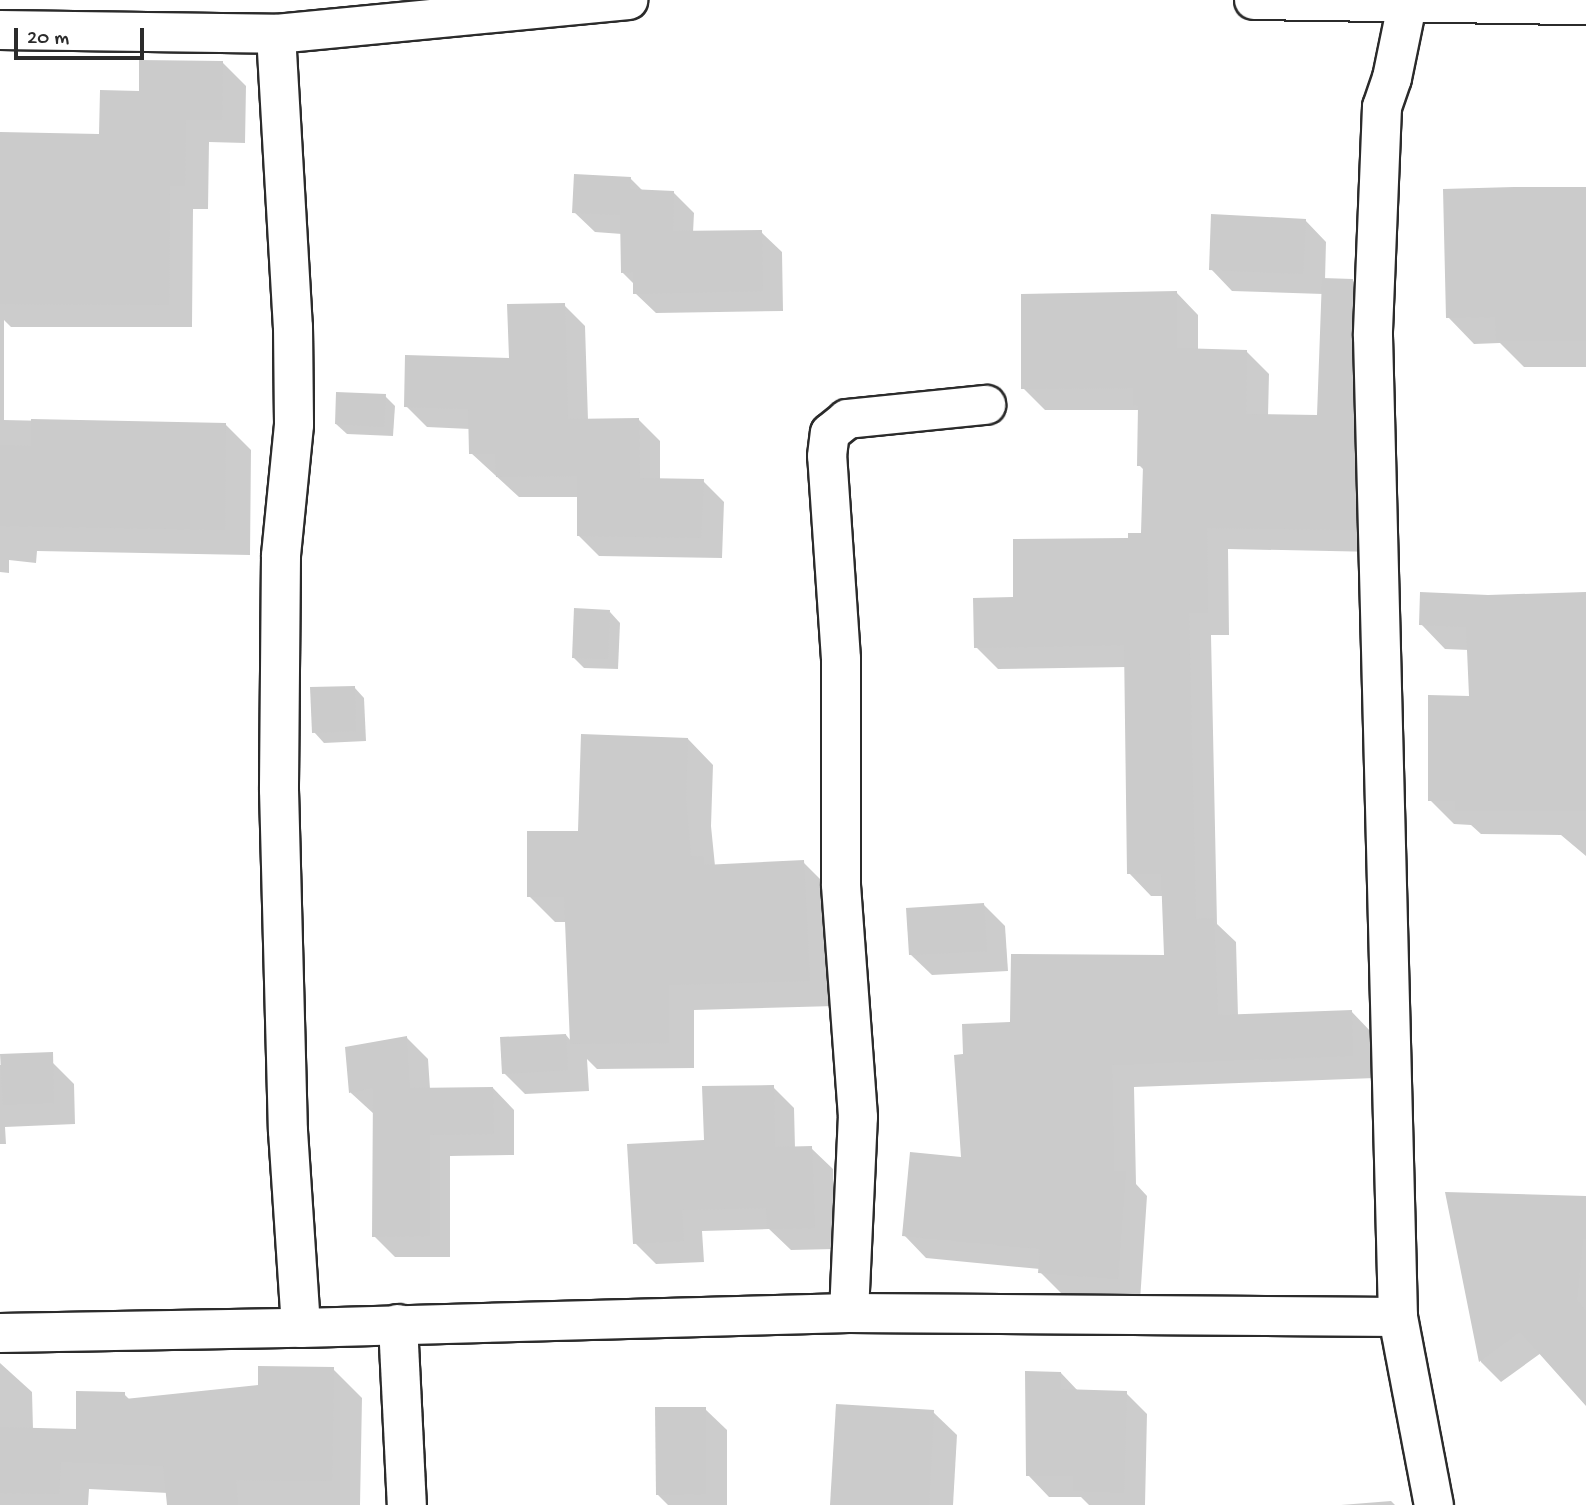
<!DOCTYPE html>
<html>
<head>
<meta charset="utf-8">
<style>
  body { margin:0 }
  #map { position:relative; width:1586px; height:1505px; overflow:hidden; background:#fff; font-family:"Gochi Hand",sans-serif }
  div>[style] { position:absolute }
  .shadow>* { inset:0; background:#0003 }
  .building>* { inset:0; background:#cbcbcb }
  .roads { filter:drop-shadow(2px 0 #2b2b2b) drop-shadow(-2px 0 #2b2b2b) drop-shadow(0 2px #2b2b2b) drop-shadow(0 -2px #2b2b2b) }
  .street>* { height:38px; margin:-19px; padding:0 19px; transform-origin:19px; border-radius:19px; background:#fff }
  span { translate:-50% -50%; white-space:nowrap; text-align:center; line-height:1.15; -webkit-text-stroke:5px #fff; paint-order:stroke }
  .scale { position:absolute; left:14px; top:28px; width:130px; height:32px; box-sizing:border-box; border:4px solid #2b2b2b; border-top:0; padding-left:9px; font-size:21px; line-height:24px; white-space:nowrap; color:#2b2b2b; -webkit-text-stroke:5px #fff; paint-order:stroke }
</style>
</head>
<body>
<div id="map">
  <div class="shadow">
    <div style="clip-path:polygon(222px 62px,246px 86px,245px 143px,209px 142px,208px 209px,193px 209px,192px 327px,11px 327px,4px 320px,4px 420px,226px 425px,251px 450px,250px 555px,37px 551px,36px 563px,9px 560px,9px 573px,0 572px,0 134px,101px 136px,141px 93px)"></div>
    <div style="clip-path:polygon(630px 178px,643px 191px,673px 192px,694px 213px,693px 233px,761px 232px,782px 252px,783px 311px,656px 313px,635px 293px,635px 285px,622px 272px,622px 234px,595px 232px,574px 212px)"></div>
    <div style="clip-path:polygon(1586px 188px,1586px 367px,1524px 367px,1500px 343px,1474px 344px,1448px 317px)"></div>
    <div style="clip-path:polygon(1305px 220px,1326px 242px,1325px 280px,1353px 281px,1375px 303px,1378px 552px,1228px 549px,1229px 635px,1211px 635px,1217px 924px,1236px 942px,1238px 1016px,1351px 1011px,1373px 1034px,1375px 1078px,1134px 1087px,1136px 1184px,1147px 1196px,1140px 1301px,1063px 1295px,1040px 1272px,1040px 1269px,926px 1258px,904px 1235px,963px 1159px,965px 1056px,1012px 1024px,1165px 957px,1163px 896px,1151px 896px,1129px 873px,1126px 667px,998px 669px,976px 647px,1015px 598px,1143px 535px,1144px 470px,1139px 465px,1140px 410px,1045px 410px,1023px 388px,1176px 292px,1198px 315px,1198px 351px,1246px 351px,1269px 374px,1268px 416px,1318px 416px,1323px 294px,1232px 291px,1211px 269px)"></div>
    <div style="clip-path:polygon(564px 305px,585px 326px,588px 420px,638px 419px,660px 441px,660px 480px,703px 481px,724px 502px,722px 558px,599px 556px,578px 535px,578px 497px,519px 497px,471px 453px,470px 429px,427px 427px,406px 406px,510px 360px)"></div>
    <div style="clip-path:polygon(385px 396px,395px 406px,393px 436px,347px 434px,336px 424px)"></div>
    <div style="clip-path:polygon(1586px 594px,1586px 856px,1561px 835px,1481px 834px,1471px 825px,1454px 824px,1430px 800px,1470px 698px,1469px 650px,1445px 649px,1421px 624px,1488px 597px)"></div>
    <div style="clip-path:polygon(610px 612px,620px 623px,618px 669px,584px 668px,574px 658px)"></div>
    <div style="clip-path:polygon(354px 687px,364px 698px,366px 741px,324px 743px,314px 732px)"></div>
    <div style="clip-path:polygon(688px 739px,713px 765px,711px 826px,715px 866px,803px 862px,829px 888px,835px 1006px,694px 1010px,694px 1068px,597px 1069px,587px 1059px,589px 1091px,525px 1094px,504px 1073px,566px 1035px,571px 1041px,566px 922px,555px 922px,529px 896px,579px 833px)"></div>
    <div style="clip-path:polygon(984px 905px,1005px 926px,1008px 971px,932px 975px,910px 954px)"></div>
    <div style="clip-path:polygon(407px 1038px,428px 1059px,430px 1089px,493px 1088px,514px 1110px,514px 1155px,450px 1156px,450px 1257px,395px 1257px,374px 1236px,374px 1114px,351px 1093px,347px 1049px)"></div>
    <div style="clip-path:polygon(53px 1063px,74px 1084px,75px 1124px,5px 1127px,6px 1144px,0 1144px,0 1065px)"></div>
    <div style="clip-path:polygon(773px 1087px,794px 1108px,795px 1148px,811px 1148px,833px 1169px,835px 1249px,791px 1250px,769px 1229px,702px 1231px,704px 1262px,656px 1264px,635px 1243px,706px 1142px)"></div>
    <div style="clip-path:polygon(1448px 1194px,1586px 1198px,1586px 1404px,1541px 1353px,1501px 1382px,1481px 1362px)"></div>
    <div style="clip-path:polygon(0 1363px,32px 1392px,33px 1429px,77px 1431px,124px 1394px,130px 1400px,260px 1386px,333px 1369px,362px 1398px,360px 1505px,169px 1505px,168px 1493px,89px 1489px,88px 1505px,0 1505px)"></div>
    <div style="clip-path:polygon(1061px 1373px,1079px 1392px,1126px 1393px,1147px 1414px,1145px 1505px,1089px 1505px,1081px 1497px,1049px 1497px,1028px 1475px)"></div>
    <div style="clip-path:polygon(705px 1409px,727px 1430px,727px 1505px,668px 1505px,657px 1494px)"></div>
    <div style="clip-path:polygon(933px 1412px,957px 1435px,953px 1505px,832px 1505px)"></div>
    <div style="clip-path:polygon(1391px 1501px,1395px 1505px,1341px 1505px)"></div>
  </div>
  <div class="building">
    <div style="clip-path:polygon(139px 60px,223px 61px,222px 120px,186px 120px,185px 186px,170px 186px,169px 305px,0 304px,0 132px,99px 134px,100px 90px,139px 91px)"></div>
    <div style="clip-path:polygon(574px 174px,631px 177px,630px 189px,674px 191px,673px 231px,762px 230px,763px 291px,633px 294px,633px 272px,621px 273px,620px 215px,572px 213px)"></div>
    <div style="clip-path:polygon(1514px 187px,1586px 187px,1586px 341px,1496px 341px,1495px 317px,1446px 318px,1443px 189px)"></div>
    <div style="clip-path:polygon(1211px 214px,1306px 219px,1303px 274px,1209px 270px)"></div>
    <div style="clip-path:polygon(1322px 278px,1353px 279px,1351px 337px,1356px 530px,1207px 528px,1208px 613px,1189px 613px,1196px 919px,1214px 918px,1218px 1015px,1352px 1010px,1353px 1056px,1112px 1065px,1114px 1171px,1126px 1171px,1118px 1279px,1038px 1273px,1040px 1249px,902px 1236px,910px 1152px,961px 1157px,954px 1055px,963px 1054px,962px 1024px,1010px 1022px,1011px 954px,1164px 955px,1161px 874px,1127px 874px,1124px 645px,974px 648px,973px 598px,1013px 597px,1013px 539px,1128px 538px,1128px 533px,1141px 533px,1143px 466px,1137px 466px,1138px 406px,1133px 405px,1133px 388px,1021px 389px,1021px 294px,1177px 291px,1177px 348px,1247px 350px,1246px 414px,1317px 415px)"></div>
    <div style="clip-path:polygon(565px 303px,568px 419px,639px 418px,640px 478px,704px 479px,701px 538px,577px 536px,577px 476px,496px 477px,495px 454px,469px 454px,468px 409px,404px 407px,405px 355px,509px 358px,507px 304px)"></div>
    <div style="clip-path:polygon(336px 392px,386px 394px,384px 427px,335px 424px)"></div>
    <div style="clip-path:polygon(31px 419px,226px 423px,225px 530px,0 526px,0 445px,31px 446px)"></div>
    <div style="clip-path:polygon(1420px 592px,1488px 595px,1586px 592px,1586px 811px,1455px 811px,1455px 801px,1428px 801px,1428px 695px,1469px 696px,1466px 627px,1419px 625px)"></div>
    <div style="clip-path:polygon(574px 608px,610px 610px,608px 659px,572px 658px)"></div>
    <div style="clip-path:polygon(355px 686px,356px 731px,312px 733px,310px 687px)"></div>
    <div style="clip-path:polygon(581px 734px,688px 738px,686px 800px,691px 856px,704px 857px,704px 865px,804px 860px,810px 981px,669px 985px,669px 1043px,570px 1044px,564px 897px,527px 897px,527px 831px,578px 831px)"></div>
    <div style="clip-path:polygon(984px 903px,987px 951px,909px 955px,906px 908px)"></div>
    <div style="clip-path:polygon(566px 1034px,568px 1070px,502px 1074px,500px 1037px)"></div>
    <div style="clip-path:polygon(407px 1036px,410px 1088px,493px 1087px,494px 1134px,430px 1135px,430px 1236px,372px 1237px,373px 1088px,349px 1093px,345px 1047px)"></div>
    <div style="clip-path:polygon(53px 1052px,54px 1103px,3px 1105px,0 1054px)"></div>
    <div style="clip-path:polygon(774px 1085px,775px 1147px,812px 1146px,815px 1228px,767px 1229px,766px 1208px,682px 1210px,684px 1241px,633px 1244px,627px 1144px,704px 1140px,702px 1086px)"></div>
    <div style="clip-path:polygon(1445px 1192px,1586px 1196px,1586px 1239px,1583px 1239px,1577px 1300px,1586px 1311px,1586px 1406px,1520px 1332px,1479px 1362px)"></div>
    <div style="clip-path:polygon(258px 1366px,334px 1367px,332px 1481px,236px 1480px,238px 1505px,167px 1505px,163px 1466px,61px 1462px,59px 1494px,0 1493px,0 1427px,76px 1429px,76px 1391px,125px 1392px,125px 1399px,258px 1385px)"></div>
    <div style="clip-path:polygon(1025px 1371px,1061px 1372px,1061px 1389px,1127px 1391px,1124px 1493px,1073px 1491px,1073px 1476px,1026px 1476px)"></div>
    <div style="clip-path:polygon(836px 1404px,934px 1410px,929px 1505px,830px 1505px)"></div>
    <div style="clip-path:polygon(655px 1407px,706px 1407px,706px 1494px,656px 1495px)"></div>
  </div>
  <div class="roads">
    <div class="street">
      <div style="left:1254px;top:0;width:332px;rotate:0.9deg"></div>
      <div style="left:1407px;top:5px;width:75px;rotate:101.6deg"></div>
      <div style="left:1392px;top:78px;width:31px;rotate:109deg"></div>
      <div style="left:1382px;top:107px;width:229px;rotate:92.3deg"></div>
      <div style="left:1373px;top:336px;width:981px;rotate:88.54deg"></div>
      <div style="left:1398px;top:1317px;width:191px;rotate:79.2deg"></div>
      <div style="left:0;top:30px;width:276px;rotate:0.8deg"></div>
      <div style="left:276px;top:34px;width:354px;rotate:-5.5deg"></div>
      <div style="left:276px;top:34px;width:293px;rotate:86.7deg"></div>
      <div style="left:293px;top:327px;width:98px;rotate:89.4deg"></div>
      <div style="left:294px;top:425px;width:132px;rotate:95.7deg"></div>
      <div style="left:281px;top:556px;width:234px;rotate:90.5deg"></div>
      <div style="left:279px;top:790px;width:341px;rotate:88.5deg"></div>
      <div style="left:288px;top:1131px;width:197px;rotate:86.2deg"></div>
      <div style="left:849px;top:1313px;width:196px;rotate:-87.4deg"></div>
      <div style="left:858px;top:1117px;width:234px;rotate:-94.2deg"></div>
      <div style="left:841px;top:884px;width:225px;rotate:-90deg"></div>
      <div style="left:841px;top:659px;width:203px;rotate:-93.9deg"></div>
      <div style="left:827px;top:456px;width:23px;rotate:-83deg"></div>
      <div style="left:830px;top:433px;width:22px;rotate:-39deg"></div>
      <div style="left:847px;top:419px;width:140px;rotate:-5.8deg"></div>
      <div style="left:398px;top:1324px;width:181px;rotate:87.2deg"></div>
      <div style="left:0;top:1333px;width:301px;rotate:-1deg"></div>
      <div style="left:301px;top:1328px;width:548px;rotate:-1.57deg"></div>
      <div style="left:849px;top:1313px;width:549px;rotate:0.42deg"></div>
    </div>
  </div>
  <div class="scale">20 m</div>
</div>
</body>
</html>
